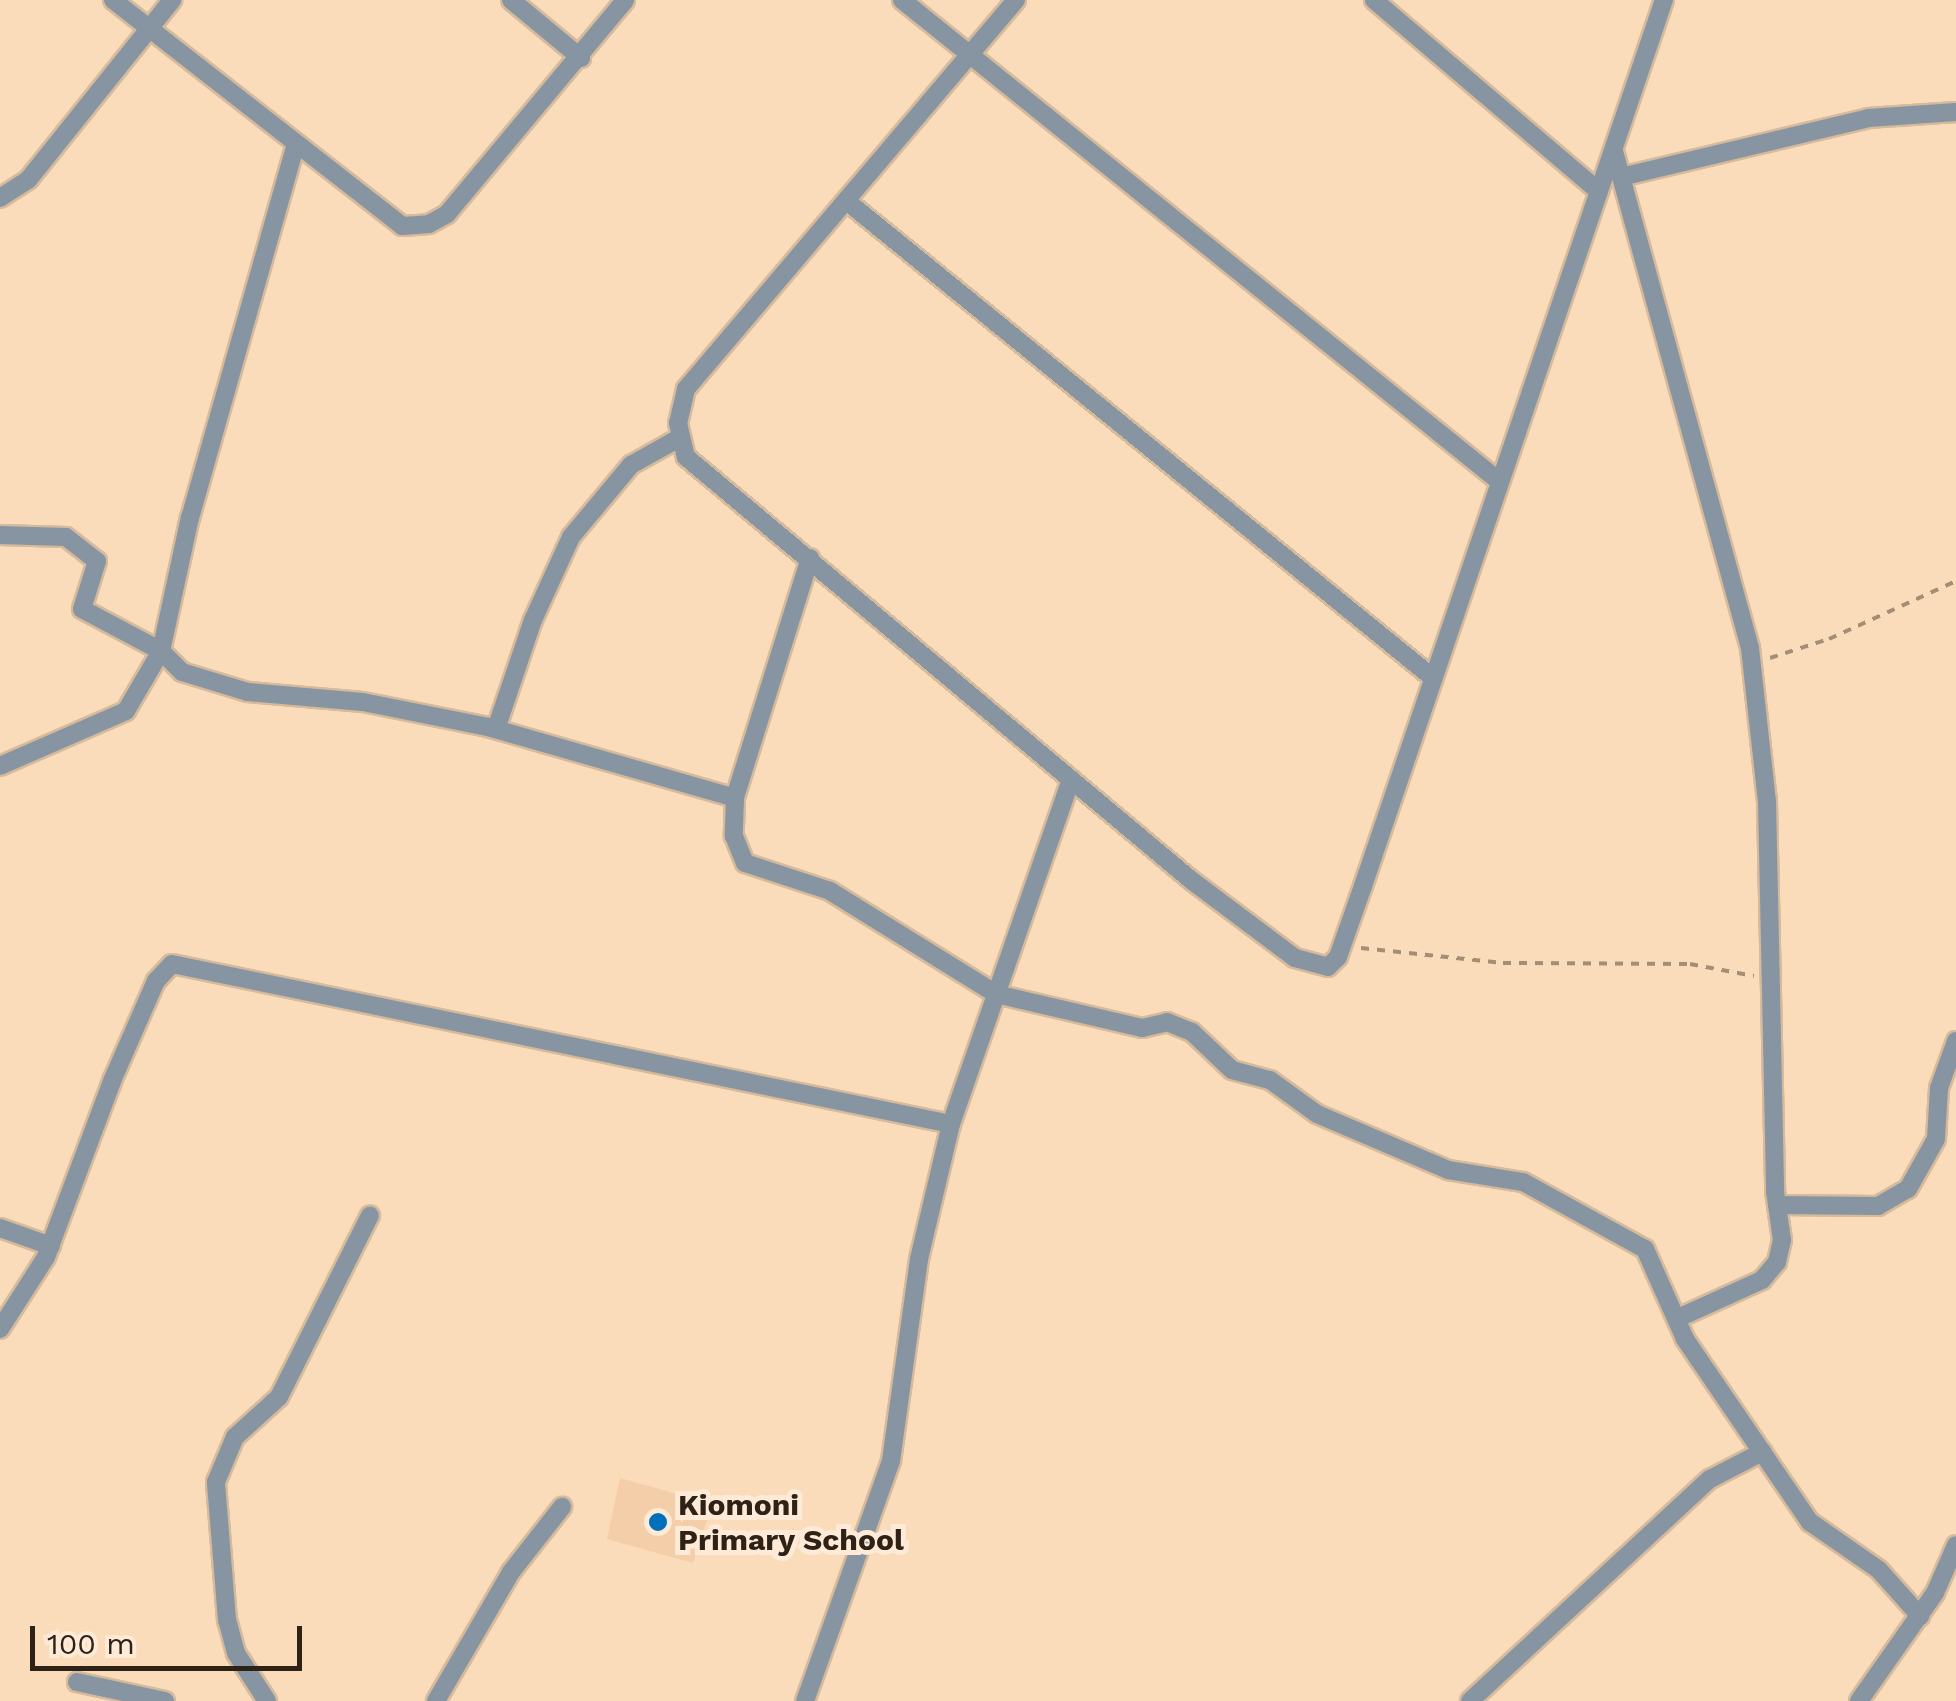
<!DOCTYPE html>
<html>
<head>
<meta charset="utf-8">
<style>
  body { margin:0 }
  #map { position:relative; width:1956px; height:1701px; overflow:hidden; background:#fadbba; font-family:"Work Sans",sans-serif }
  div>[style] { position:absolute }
  .built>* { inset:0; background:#f4cea8 }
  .path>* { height:4px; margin-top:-2px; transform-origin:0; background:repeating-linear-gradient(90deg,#a58e76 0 8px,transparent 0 16px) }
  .roads { filter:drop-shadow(2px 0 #d5ba9c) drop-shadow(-2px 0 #d5ba9c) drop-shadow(0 2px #d5ba9c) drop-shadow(0 -2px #d5ba9c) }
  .street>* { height:18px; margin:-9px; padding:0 9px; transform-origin:9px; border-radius:9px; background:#8795a2 }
  .dots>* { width:28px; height:28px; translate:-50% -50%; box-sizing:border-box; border:5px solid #feead7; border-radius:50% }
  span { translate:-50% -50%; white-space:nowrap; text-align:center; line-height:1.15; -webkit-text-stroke:10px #feead7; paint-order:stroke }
  .poi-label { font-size:30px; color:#2e2216; font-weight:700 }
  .left { translate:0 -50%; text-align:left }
  .scale { position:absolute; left:30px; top:1626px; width:272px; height:45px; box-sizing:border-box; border:5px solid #2e2216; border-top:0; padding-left:12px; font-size:30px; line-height:35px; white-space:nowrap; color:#2e2216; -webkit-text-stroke:8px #feead7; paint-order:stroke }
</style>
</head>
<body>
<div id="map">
  <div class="built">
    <div style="clip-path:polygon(620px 1478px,712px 1504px,693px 1563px,607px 1539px)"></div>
  </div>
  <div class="path">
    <div style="left:1770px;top:658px;width:62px;rotate:-17.9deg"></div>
    <div style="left:1829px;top:639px;width:140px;rotate:-24.5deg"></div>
    <div style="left:1361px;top:948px;width:143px;rotate:6deg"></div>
    <div style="left:1503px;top:963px;width:187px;rotate:0.3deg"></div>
    <div style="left:1690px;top:964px;width:65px;rotate:10.6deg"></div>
  </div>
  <div class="roads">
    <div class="street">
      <div style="left:113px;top:0;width:367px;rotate:38deg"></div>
      <div style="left:402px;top:226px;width:27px;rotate:-4deg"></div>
      <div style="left:429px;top:224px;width:21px;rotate:-29deg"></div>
      <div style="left:447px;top:214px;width:278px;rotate:-50.2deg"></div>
      <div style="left:511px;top:0;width:91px;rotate:39.6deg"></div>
      <div style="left:902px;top:0;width:767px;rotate:38.86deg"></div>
      <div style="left:1016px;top:0;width:510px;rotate:130.31deg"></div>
      <div style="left:686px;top:389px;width:35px;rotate:103deg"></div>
      <div style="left:678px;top:423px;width:35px;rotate:77deg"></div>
      <div style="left:686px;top:457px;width:659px;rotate:39.95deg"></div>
      <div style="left:1191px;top:880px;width:130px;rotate:36.9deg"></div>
      <div style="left:1295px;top:958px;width:34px;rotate:15deg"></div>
      <div style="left:1328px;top:967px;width:14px;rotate:-45deg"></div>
      <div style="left:1338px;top:957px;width:75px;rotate:-70.6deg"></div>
      <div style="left:1363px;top:886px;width:936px;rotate:-71.24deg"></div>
      <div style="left:1374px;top:0;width:293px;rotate:40.4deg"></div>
      <div style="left:295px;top:147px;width:385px;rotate:105.8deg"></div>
      <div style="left:190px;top:517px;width:137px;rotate:102.2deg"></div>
      <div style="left:161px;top:651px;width:30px;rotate:45deg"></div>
      <div style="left:182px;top:672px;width:69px;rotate:16.9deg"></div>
      <div style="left:248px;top:692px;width:115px;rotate:5deg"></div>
      <div style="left:363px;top:702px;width:127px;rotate:11.3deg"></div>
      <div style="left:488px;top:727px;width:257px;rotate:16deg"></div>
      <div style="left:1614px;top:151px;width:515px;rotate:74.7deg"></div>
      <div style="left:1750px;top:648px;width:154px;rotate:83.7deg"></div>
      <div style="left:1767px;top:801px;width:390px;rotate:88.8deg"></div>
      <div style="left:1775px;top:1191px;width:49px;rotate:81.9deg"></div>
      <div style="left:1782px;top:1240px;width:23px;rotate:103deg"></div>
      <div style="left:1777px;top:1262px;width:23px;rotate:130deg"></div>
      <div style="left:1762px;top:1280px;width:94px;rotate:155.6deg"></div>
      <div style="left:1621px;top:177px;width:254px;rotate:-13.4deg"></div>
      <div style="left:1868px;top:118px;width:88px;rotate:-3.9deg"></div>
      <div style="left:0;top:198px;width:33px;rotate:-33deg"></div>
      <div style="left:28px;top:180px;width:231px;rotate:-51.3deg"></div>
      <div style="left:849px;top:203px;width:753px;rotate:39.12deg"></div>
      <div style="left:0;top:535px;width:66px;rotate:1.7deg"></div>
      <div style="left:66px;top:537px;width:39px;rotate:38deg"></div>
      <div style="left:97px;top:561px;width:50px;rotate:107.4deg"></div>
      <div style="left:82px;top:609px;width:89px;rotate:28deg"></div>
      <div style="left:161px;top:651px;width:69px;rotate:120.3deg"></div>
      <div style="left:126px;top:711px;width:137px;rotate:156.4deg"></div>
      <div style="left:810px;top:558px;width:251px;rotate:107.4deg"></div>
      <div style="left:735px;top:798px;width:38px;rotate:92deg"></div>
      <div style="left:734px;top:836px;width:29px;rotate:68deg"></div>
      <div style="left:745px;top:863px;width:89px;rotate:18.2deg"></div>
      <div style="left:830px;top:891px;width:195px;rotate:31.8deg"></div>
      <div style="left:996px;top:994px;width:150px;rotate:13.1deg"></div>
      <div style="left:1142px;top:1028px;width:26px;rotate:-13deg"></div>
      <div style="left:1167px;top:1022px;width:27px;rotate:22deg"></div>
      <div style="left:1192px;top:1032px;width:55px;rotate:43.5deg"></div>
      <div style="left:1232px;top:1070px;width:39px;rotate:15deg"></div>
      <div style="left:1270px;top:1080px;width:58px;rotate:35.9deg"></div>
      <div style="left:1317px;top:1114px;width:142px;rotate:23.1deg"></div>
      <div style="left:1448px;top:1170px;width:76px;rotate:9.1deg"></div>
      <div style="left:1523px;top:1182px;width:139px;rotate:28.8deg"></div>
      <div style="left:1645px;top:1249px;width:98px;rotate:66deg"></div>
      <div style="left:1685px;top:1339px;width:222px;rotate:55.7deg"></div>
      <div style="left:1810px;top:1522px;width:84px;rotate:34.8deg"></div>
      <div style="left:1879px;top:1570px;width:62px;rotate:48.3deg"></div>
      <div style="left:496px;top:729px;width:115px;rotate:-71.3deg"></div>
      <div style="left:533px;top:620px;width:91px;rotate:-65.4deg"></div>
      <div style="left:571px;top:537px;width:94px;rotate:-50.2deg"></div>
      <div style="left:631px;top:465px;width:57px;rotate:-29.2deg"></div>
      <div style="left:1777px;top:1205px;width:101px;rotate:0.6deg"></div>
      <div style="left:1878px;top:1206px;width:34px;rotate:-30deg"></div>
      <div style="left:1908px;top:1189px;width:57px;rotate:-60.8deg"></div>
      <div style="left:1936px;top:1139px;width:51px;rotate:-86.6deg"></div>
      <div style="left:1939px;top:1088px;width:50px;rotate:-70.1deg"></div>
      <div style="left:0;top:1228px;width:54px;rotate:19.4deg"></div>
      <div style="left:0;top:1329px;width:85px;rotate:-57.4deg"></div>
      <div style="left:46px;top:1257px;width:188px;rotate:-69.4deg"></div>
      <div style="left:112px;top:1081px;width:109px;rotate:-66.3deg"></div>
      <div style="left:156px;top:981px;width:23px;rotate:-47deg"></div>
      <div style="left:172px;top:964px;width:795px;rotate:11.61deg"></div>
      <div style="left:77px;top:1682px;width:90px;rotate:12.2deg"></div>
      <div style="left:267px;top:1701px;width:57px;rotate:-122.9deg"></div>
      <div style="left:236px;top:1653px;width:34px;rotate:-105deg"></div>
      <div style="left:227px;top:1620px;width:138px;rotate:-94.6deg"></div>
      <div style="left:216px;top:1482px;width:49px;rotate:-67.1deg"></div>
      <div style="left:235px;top:1437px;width:59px;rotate:-42.3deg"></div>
      <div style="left:279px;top:1397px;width:203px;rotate:-63.4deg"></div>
      <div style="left:436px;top:1701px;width:149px;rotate:-59.8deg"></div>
      <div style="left:511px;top:1572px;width:83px;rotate:-51.9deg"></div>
      <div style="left:805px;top:1701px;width:255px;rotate:-70.3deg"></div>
      <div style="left:891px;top:1461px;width:204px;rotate:-82.1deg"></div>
      <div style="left:919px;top:1259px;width:139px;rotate:-76.7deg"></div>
      <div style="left:951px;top:1124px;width:365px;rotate:-70.8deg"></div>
      <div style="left:1470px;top:1701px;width:327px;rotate:-42.8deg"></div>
      <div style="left:1710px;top:1479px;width:59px;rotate:-27.4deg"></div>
      <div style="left:1859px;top:1701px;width:132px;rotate:-54.9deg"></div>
      <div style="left:1935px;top:1593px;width:52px;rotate:-66.4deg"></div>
    </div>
  </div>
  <div class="dots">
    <div style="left:658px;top:1522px;background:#0070ba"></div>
  </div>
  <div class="poi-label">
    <span class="left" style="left:678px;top:1522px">Kiomoni<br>Primary School</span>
  </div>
  <div class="scale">100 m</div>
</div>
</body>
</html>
